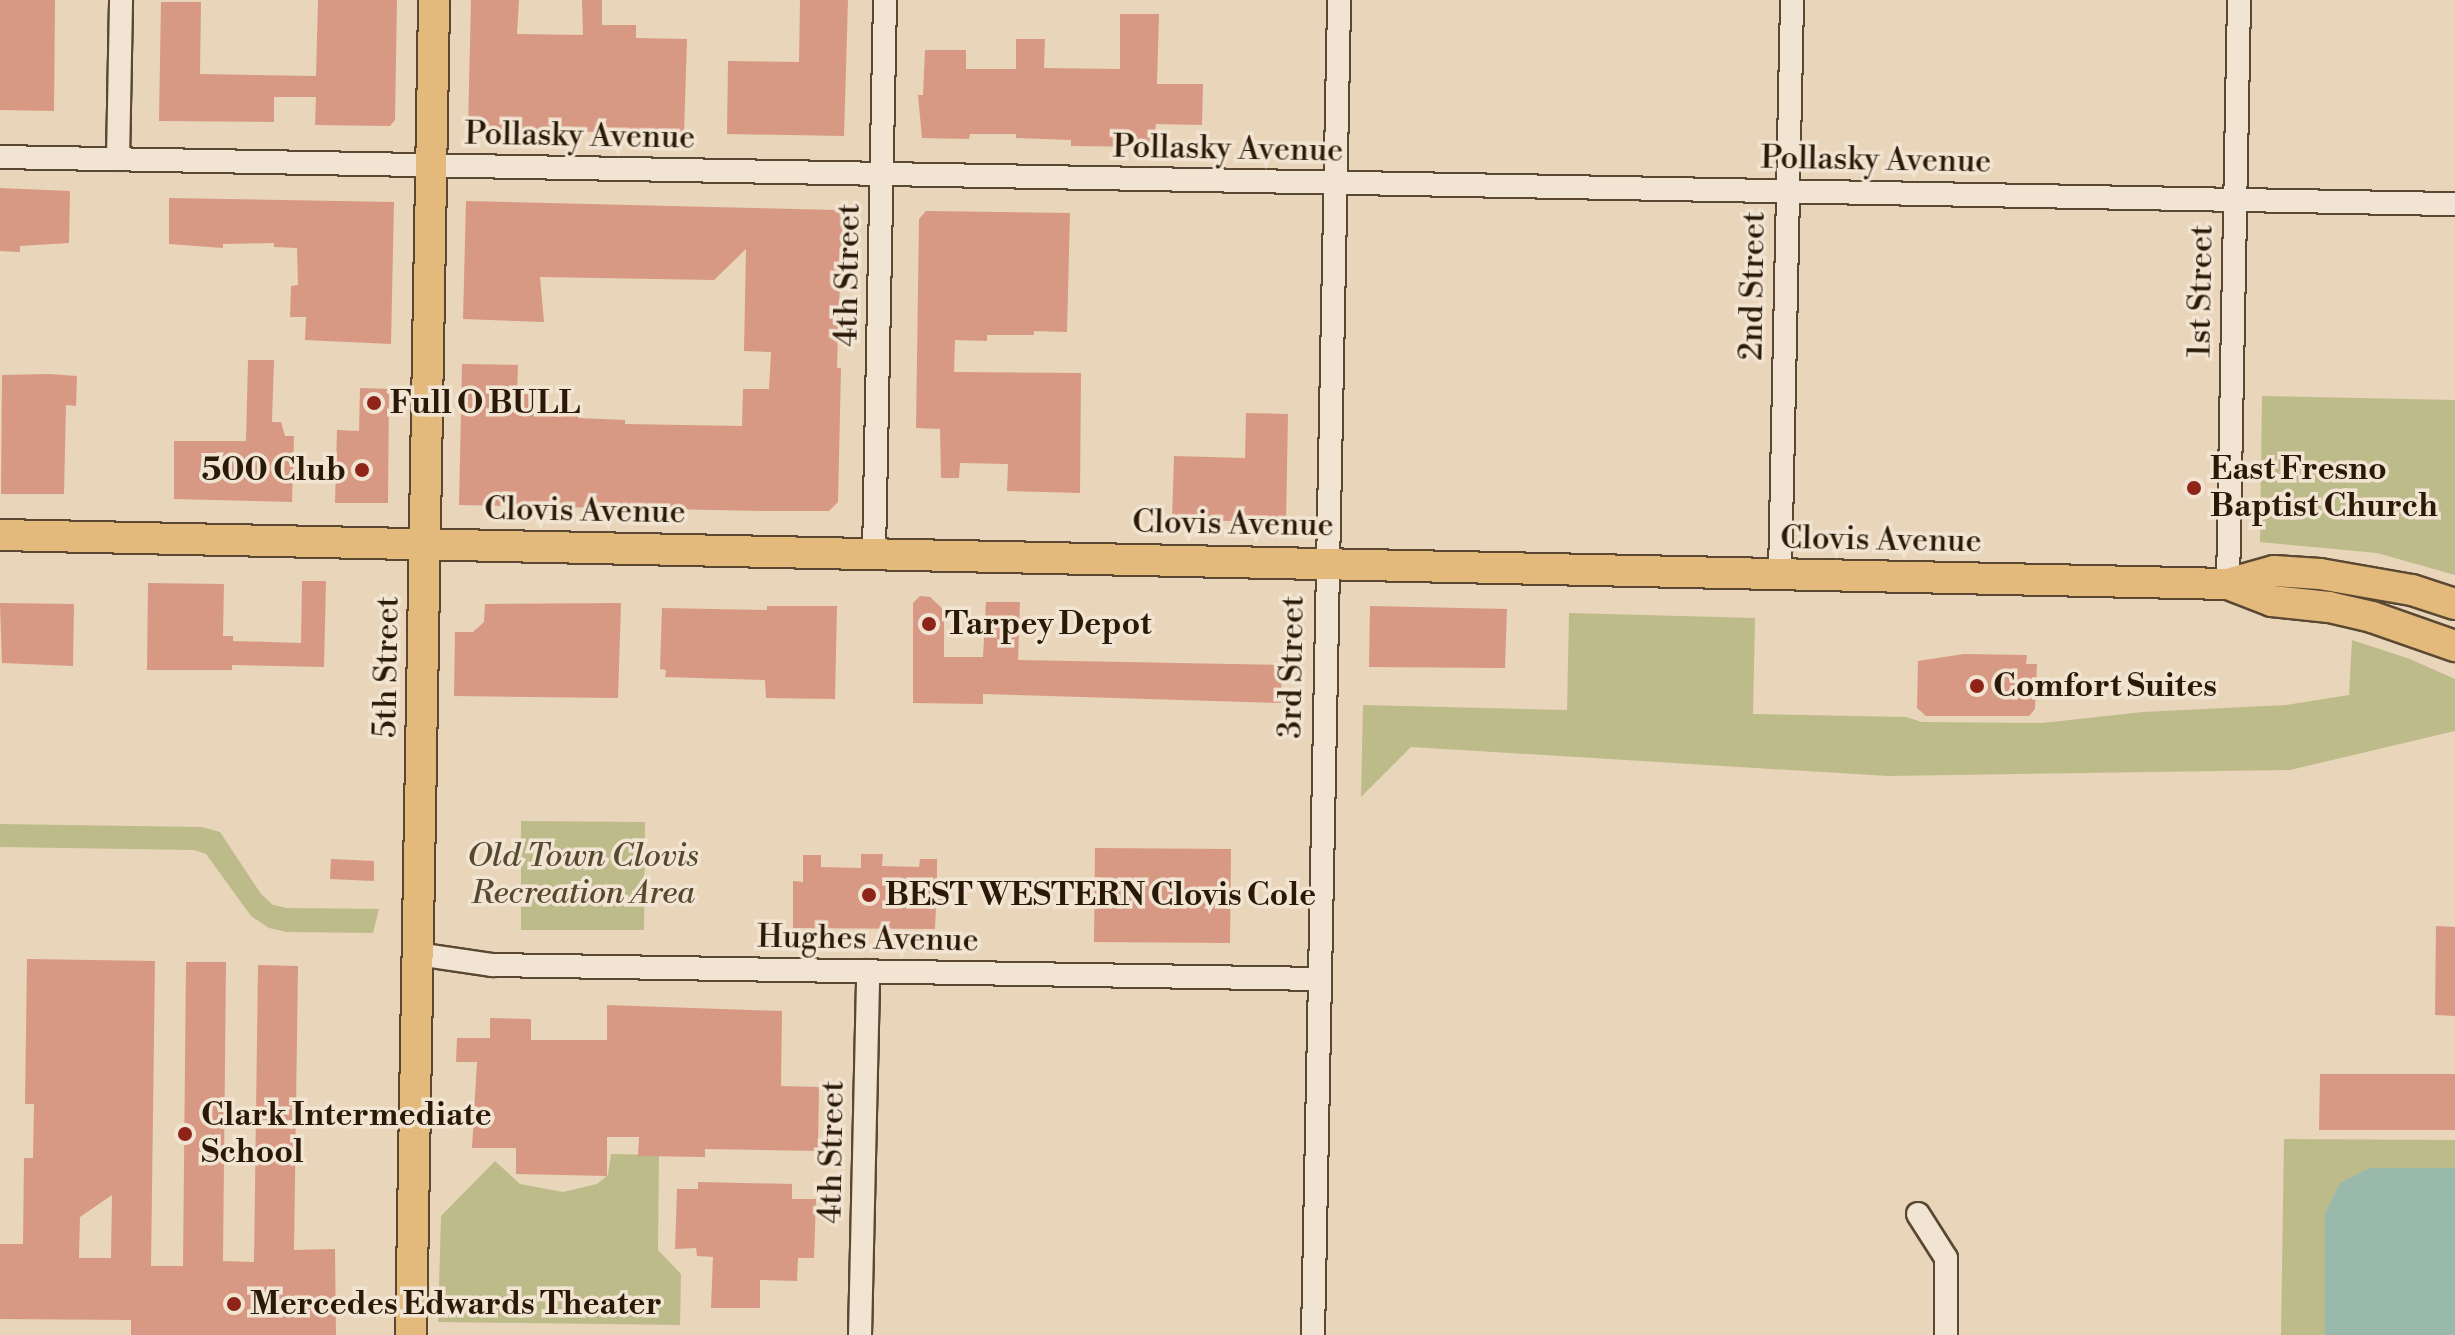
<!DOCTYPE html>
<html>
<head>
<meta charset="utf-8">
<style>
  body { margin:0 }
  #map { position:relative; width:2455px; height:1335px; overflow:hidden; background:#e9d5b9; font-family:"Libre Bodoni",serif }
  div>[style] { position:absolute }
  .green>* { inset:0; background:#bebb8a }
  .water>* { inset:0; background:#98b9ab }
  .building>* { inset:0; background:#d79983 }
  .roads { filter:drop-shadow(2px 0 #5a4833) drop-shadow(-2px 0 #5a4833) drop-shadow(0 2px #5a4833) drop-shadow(0 -2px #5a4833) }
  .minor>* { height:22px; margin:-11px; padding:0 11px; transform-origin:11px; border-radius:11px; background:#f1e4d2 }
  .major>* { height:30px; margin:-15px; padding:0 15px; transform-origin:15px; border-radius:15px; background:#e4ba7c }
  .dots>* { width:22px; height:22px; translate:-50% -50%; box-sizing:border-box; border:4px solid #f1e4d2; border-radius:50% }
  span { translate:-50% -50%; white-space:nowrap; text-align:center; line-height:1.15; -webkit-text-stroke:7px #f1e4d2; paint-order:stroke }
  .street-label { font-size:32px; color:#2a1906 }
  .poi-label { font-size:32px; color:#2a1906; font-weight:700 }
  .left { translate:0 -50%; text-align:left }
  .right { translate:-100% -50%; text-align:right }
  .park-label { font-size:32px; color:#564a2e; font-style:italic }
</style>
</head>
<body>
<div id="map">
  <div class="green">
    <div style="clip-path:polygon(2262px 396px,2455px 400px,2455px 575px,2377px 553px,2260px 542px)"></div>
    <div style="clip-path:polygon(1569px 613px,1755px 618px,1753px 714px,1906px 717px,1922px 722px,2042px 723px,2143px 712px,2286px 705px,2349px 695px,2352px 640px,2410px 659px,2455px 679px,2455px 731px,2290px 770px,1888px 776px,1411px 747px,1361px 797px,1363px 705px,1567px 710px)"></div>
    <div style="clip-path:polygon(521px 821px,645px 822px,644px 930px,521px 930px)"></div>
    <div style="clip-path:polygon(0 824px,202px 827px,220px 832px,261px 894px,273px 905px,287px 908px,379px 909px,373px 933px,287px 932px,269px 928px,251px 916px,206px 854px,194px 850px,0 847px)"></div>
    <div style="clip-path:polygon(2284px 1139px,2455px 1140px,2455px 1335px,2281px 1335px)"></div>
    <div style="clip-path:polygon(611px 1154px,659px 1155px,658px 1250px,681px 1274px,680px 1325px,438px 1322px,441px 1216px,495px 1161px,520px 1184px,563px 1192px,597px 1184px,608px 1175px)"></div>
  </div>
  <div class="water">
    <div style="clip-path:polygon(2370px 1168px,2455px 1168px,2455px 1335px,2325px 1335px,2325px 1213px,2340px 1183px)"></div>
  </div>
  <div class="building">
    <div style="clip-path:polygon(0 0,55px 0,54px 111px,0 110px)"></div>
    <div style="clip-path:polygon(318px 0,397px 0,395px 120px,390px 126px,315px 125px,316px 97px,274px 97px,274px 122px,159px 121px,161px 2px,201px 2px,200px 74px,316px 76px)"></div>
    <div style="clip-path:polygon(471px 0,519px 0,517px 34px,583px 35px,582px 0,602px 0,602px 25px,636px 25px,636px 38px,687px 39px,684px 134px,468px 129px)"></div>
    <div style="clip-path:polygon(800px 0,848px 0,844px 136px,727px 134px,728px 61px,799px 62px)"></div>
    <div style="clip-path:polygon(1120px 14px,1159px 14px,1157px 84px,1203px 84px,1202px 125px,1156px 124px,1154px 147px,1071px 146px,1071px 140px,1016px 138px,1016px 134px,970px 134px,969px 139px,922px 138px,918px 95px,923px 95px,925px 50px,966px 50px,966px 69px,1016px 69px,1016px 39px,1045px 39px,1044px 68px,1120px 69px)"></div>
    <div style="clip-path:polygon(0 188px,70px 191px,69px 243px,20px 246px,20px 252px,0 251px)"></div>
    <div style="clip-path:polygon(169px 198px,394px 202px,391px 344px,305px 340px,306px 317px,290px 317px,291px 286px,298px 285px,297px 248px,274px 247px,274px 243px,223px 244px,223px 248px,169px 244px)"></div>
    <div style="clip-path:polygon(466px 201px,839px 210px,843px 215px,838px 330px,837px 368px,841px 368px,838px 502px,829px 511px,763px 511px,459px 505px,462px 364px,518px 365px,517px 394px,532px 394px,531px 412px,578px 414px,578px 418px,625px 420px,625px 424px,742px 426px,743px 389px,769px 389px,771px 352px,744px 351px,746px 249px,714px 280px,540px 277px,544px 322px,463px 319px)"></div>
    <div style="clip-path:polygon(926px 211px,1070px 213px,1067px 332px,1034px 331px,1034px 335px,987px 335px,987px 341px,955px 340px,954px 372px,1081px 373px,1080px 493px,1007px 491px,1008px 464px,960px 463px,959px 478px,941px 478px,940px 429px,916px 428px,919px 219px)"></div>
    <div style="clip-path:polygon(248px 360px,274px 360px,272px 422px,281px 422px,285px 436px,294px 436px,292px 502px,174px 499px,174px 441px,246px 441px)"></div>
    <div style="clip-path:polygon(49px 374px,77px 376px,76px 406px,66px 405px,64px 494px,1px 494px,2px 375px)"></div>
    <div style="clip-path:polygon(360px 388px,389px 389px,388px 503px,335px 503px,337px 430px,359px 431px)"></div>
    <div style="clip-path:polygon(1246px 413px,1288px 414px,1286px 522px,1172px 520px,1174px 456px,1245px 458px)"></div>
    <div style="clip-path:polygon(302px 581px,326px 581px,324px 667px,232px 665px,232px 670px,147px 670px,148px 583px,224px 584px,223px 636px,233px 636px,233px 641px,301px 643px)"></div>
    <div style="clip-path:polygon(920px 596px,930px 597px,944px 610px,944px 657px,983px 657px,986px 602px,1020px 602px,1018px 660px,1282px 665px,1281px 703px,983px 694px,983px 704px,913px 703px,913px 603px)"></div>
    <div style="clip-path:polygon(0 603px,74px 604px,73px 666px,2px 663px)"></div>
    <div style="clip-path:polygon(621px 603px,618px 698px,454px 696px,455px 632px,473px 632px,484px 622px,485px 604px)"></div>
    <div style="clip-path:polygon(767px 606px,837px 606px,835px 699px,766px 698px,765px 680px,665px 677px,666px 670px,660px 669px,662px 608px,767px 610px)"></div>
    <div style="clip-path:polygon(1370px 606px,1507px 609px,1505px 668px,1369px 667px)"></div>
    <div style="clip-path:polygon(1964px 654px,2027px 655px,2026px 664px,2037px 664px,2035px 709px,2029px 716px,1926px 716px,1917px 708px,1918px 661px)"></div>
    <div style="clip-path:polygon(1095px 848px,1231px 849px,1230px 943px,1094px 942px)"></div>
    <div style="clip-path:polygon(861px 854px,883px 854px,882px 866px,919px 867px,920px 859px,937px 859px,937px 885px,945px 885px,945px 906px,936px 906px,935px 929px,793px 928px,793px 881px,803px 882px,803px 855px,821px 855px,821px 867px,861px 868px)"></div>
    <div style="clip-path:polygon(331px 859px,374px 861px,374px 881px,330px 879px)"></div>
    <div style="clip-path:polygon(2436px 926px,2455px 927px,2455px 1016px,2435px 1015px)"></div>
    <div style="clip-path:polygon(evenodd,27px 959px,155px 961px,151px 1266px,183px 1266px,186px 962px,226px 962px,223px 1261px,254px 1262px,258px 965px,298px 966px,294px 1250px,335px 1249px,336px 1335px,131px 1335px,131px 1320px,0 1319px,0 1244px,23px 1244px,24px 1158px,33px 1158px,34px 1104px,25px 1104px,27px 959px,112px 1195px,111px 1258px,79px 1258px,80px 1217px,112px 1195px)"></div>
    <div style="clip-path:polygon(607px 1005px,782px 1011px,781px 1086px,819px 1087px,818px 1151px,705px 1149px,705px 1157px,638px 1156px,639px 1137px,607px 1137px,607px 1176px,516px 1174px,516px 1148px,472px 1148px,477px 1062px,456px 1062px,457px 1038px,490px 1038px,490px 1018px,531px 1019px,531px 1040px,607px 1040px)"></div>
    <div style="clip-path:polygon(2320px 1074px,2455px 1074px,2455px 1130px,2319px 1130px)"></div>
    <div style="clip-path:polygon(698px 1182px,792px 1184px,792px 1199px,816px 1199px,814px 1258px,798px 1258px,797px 1281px,760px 1280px,760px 1308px,711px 1308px,713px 1257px,697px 1256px,696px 1248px,675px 1249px,677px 1189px,698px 1189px)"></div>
  </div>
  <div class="roads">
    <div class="minor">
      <div style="left:0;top:157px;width:2455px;rotate:1.1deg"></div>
      <div style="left:118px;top:159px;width:159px;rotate:-88.9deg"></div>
      <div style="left:874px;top:553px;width:553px;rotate:-88.86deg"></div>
      <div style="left:1780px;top:574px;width:574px;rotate:-88.8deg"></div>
      <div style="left:2228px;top:584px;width:584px;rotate:-88.92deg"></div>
      <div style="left:417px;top:954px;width:76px;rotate:8.3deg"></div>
      <div style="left:492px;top:965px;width:827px;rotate:0.97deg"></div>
      <div style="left:1918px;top:1214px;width:52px;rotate:57.5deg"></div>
      <div style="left:1946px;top:1258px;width:77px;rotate:90deg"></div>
      <div style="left:860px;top:1335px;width:364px;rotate:-88.7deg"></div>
      <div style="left:1313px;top:1335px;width:1335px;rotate:-88.88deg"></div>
    </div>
    <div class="major">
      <div style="left:0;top:535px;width:2229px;rotate:1.26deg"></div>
      <div style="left:2228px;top:584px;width:47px;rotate:21.1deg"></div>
      <div style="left:2272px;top:601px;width:57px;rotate:6deg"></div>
      <div style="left:2329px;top:607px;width:44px;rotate:13.1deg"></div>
      <div style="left:2372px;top:617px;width:88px;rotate:19.3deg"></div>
      <div style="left:2228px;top:584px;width:48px;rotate:-15.8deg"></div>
      <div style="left:2274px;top:571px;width:46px;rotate:3.7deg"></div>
      <div style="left:2320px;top:574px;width:93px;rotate:9.9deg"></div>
      <div style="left:2412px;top:590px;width:45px;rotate:18deg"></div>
      <div style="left:411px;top:1335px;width:1335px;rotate:-89.01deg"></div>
    </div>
  </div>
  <div class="dots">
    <div style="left:374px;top:403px;background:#8f2418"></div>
    <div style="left:362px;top:470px;background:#8f2418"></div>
    <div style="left:2194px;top:488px;background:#8f2418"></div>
    <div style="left:929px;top:624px;background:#8f2418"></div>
    <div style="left:1977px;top:686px;background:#8f2418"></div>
    <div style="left:869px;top:895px;background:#8f2418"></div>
    <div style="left:185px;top:1134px;background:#8f2418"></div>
    <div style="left:234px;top:1304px;background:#8f2418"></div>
  </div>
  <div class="street-label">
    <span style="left:580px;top:136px;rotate:1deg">Pollasky Avenue</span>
    <span style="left:1228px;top:149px;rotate:1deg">Pollasky Avenue</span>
    <span style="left:1876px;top:160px;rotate:1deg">Pollasky Avenue</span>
    <span style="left:848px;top:275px;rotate:-89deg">4th Street</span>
    <span style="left:1753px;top:286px;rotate:-89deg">2nd Street</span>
    <span style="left:2201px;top:291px;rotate:-89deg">1st Street</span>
    <span style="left:585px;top:511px;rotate:1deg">Clovis Avenue</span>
    <span style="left:1233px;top:524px;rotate:1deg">Clovis Avenue</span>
    <span style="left:1881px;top:540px;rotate:1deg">Clovis Avenue</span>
    <span style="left:387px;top:667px;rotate:-89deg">5th Street</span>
    <span style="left:1292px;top:667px;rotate:-89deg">3rd Street</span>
    <span style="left:868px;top:939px;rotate:1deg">Hughes Avenue</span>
    <span style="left:832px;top:1152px;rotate:-89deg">4th Street</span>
  </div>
  <div class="poi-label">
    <span class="left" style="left:390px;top:403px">Full O BULL</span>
    <span class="right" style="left:346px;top:470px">500 Club</span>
    <span class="left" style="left:2210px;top:488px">East Fresno<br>Baptist Church</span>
    <span class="left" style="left:945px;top:624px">Tarpey Depot</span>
    <span class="left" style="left:1993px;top:686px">Comfort Suites</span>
    <span class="left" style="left:885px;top:895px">BEST WESTERN Clovis Cole</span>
    <span class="left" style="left:201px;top:1134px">Clark Intermediate<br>School</span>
    <span class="left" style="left:250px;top:1304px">Mercedes Edwards Theater</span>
  </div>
  <div class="park-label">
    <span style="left:583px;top:875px">Old Town Clovis<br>Recreation Area</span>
  </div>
</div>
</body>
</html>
